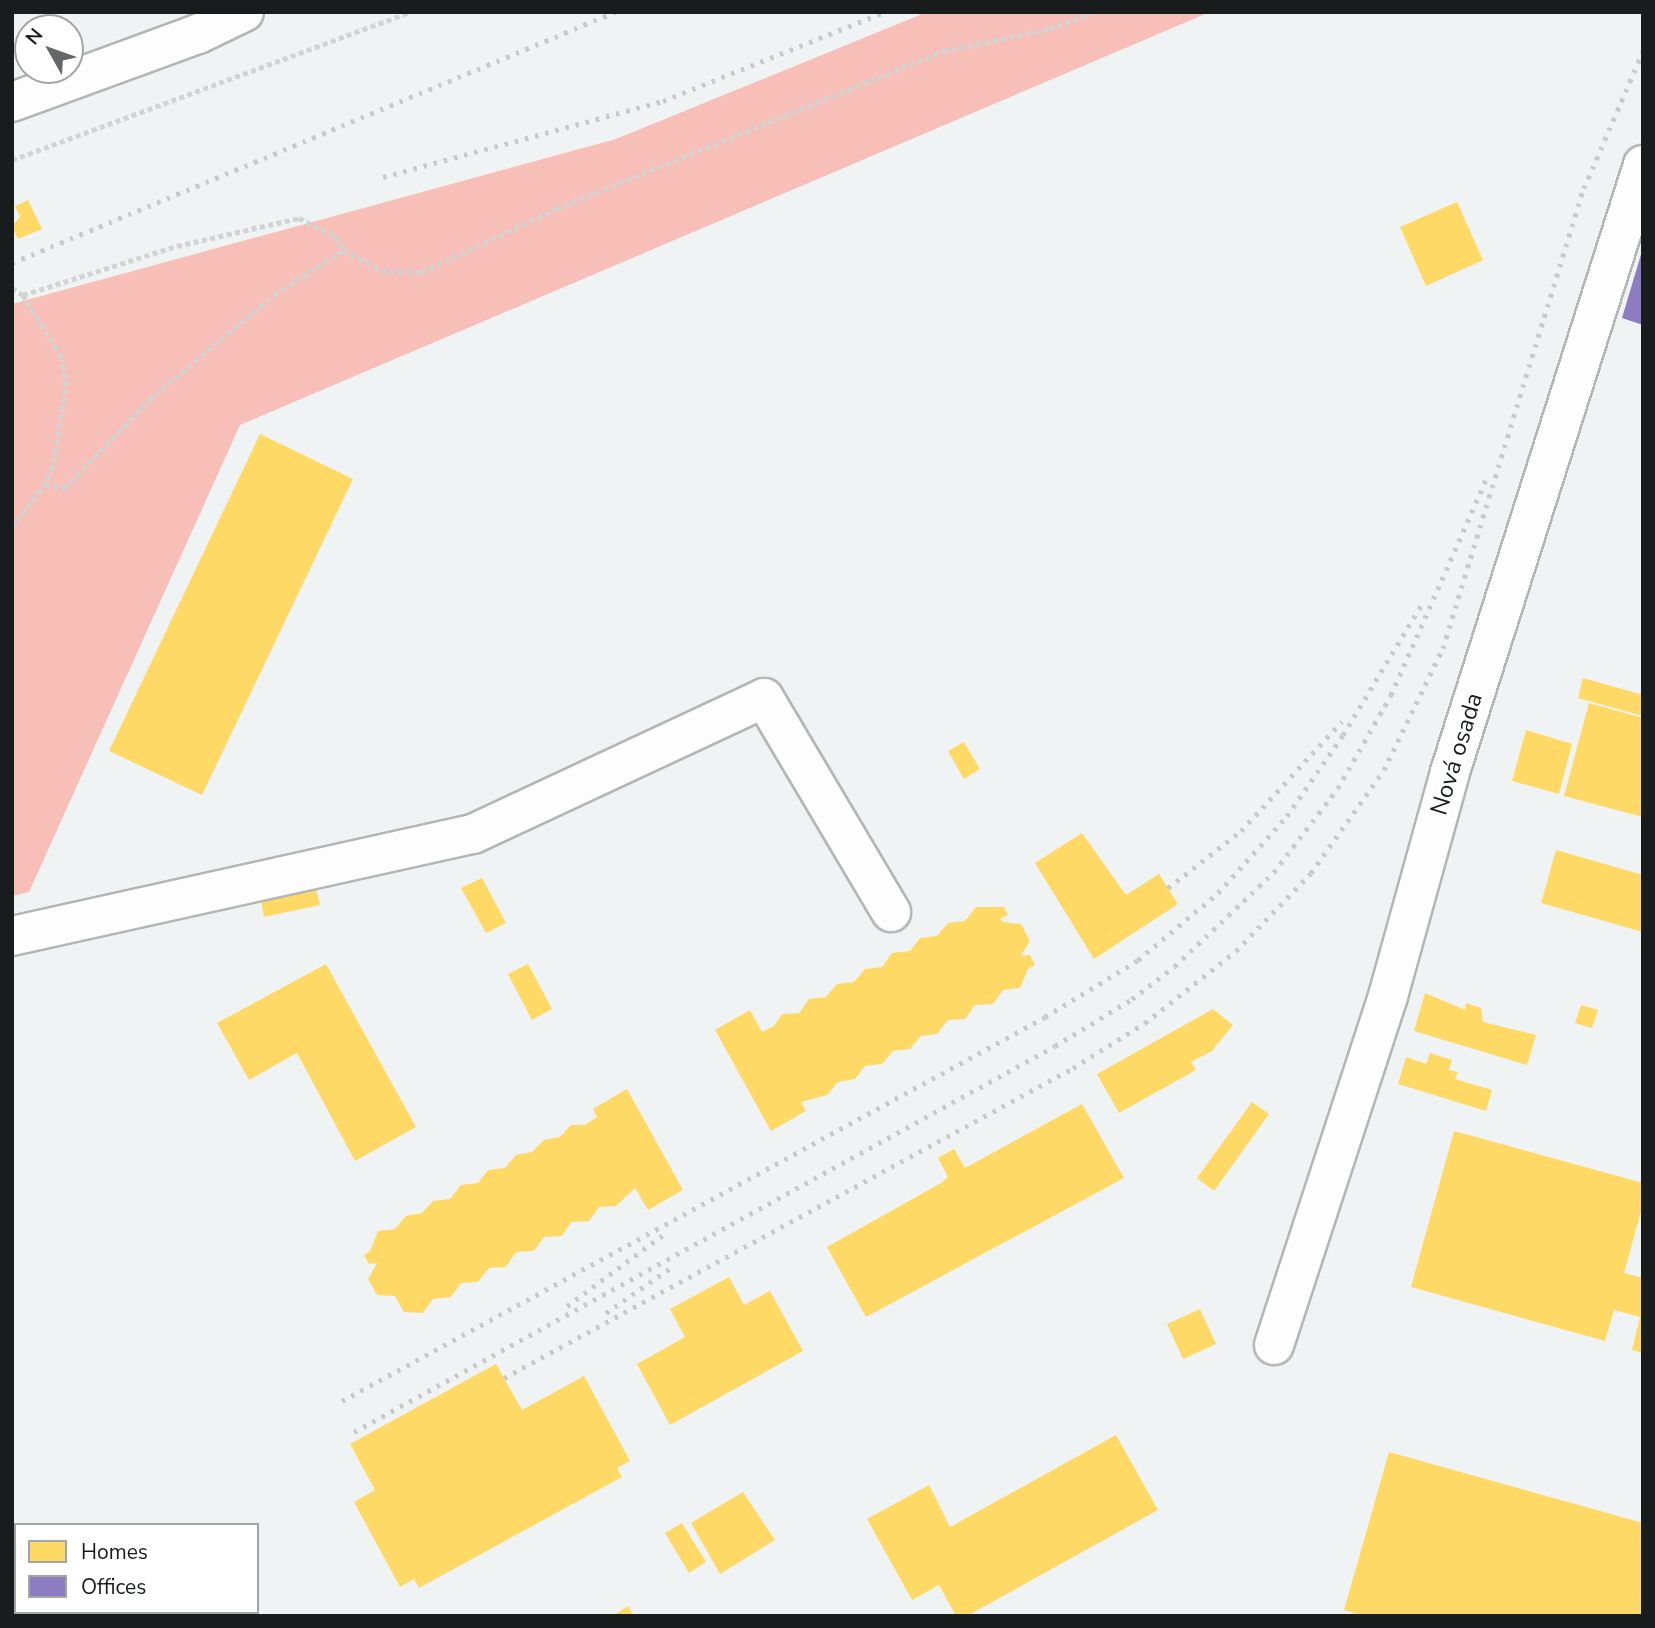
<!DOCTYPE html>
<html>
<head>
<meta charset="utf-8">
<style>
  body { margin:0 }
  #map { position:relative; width:1655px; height:1628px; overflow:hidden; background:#eff3f3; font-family:"Nunito Sans",sans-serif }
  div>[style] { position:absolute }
  .forest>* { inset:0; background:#f7bfb8 }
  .homes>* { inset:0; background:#ffd966 }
  .offices>* { inset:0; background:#8e7cc3 }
  .path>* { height:4.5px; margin-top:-2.25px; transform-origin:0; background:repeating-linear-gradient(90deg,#d2d3d3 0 5px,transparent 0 8.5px) }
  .roads { filter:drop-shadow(2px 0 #b2b6b5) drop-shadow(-2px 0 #b2b6b5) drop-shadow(0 2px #b2b6b5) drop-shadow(0 -2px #b2b6b5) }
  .minor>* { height:38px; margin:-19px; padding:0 19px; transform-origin:19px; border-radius:19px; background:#fdfdfd }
  .rail>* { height:5px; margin-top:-2.5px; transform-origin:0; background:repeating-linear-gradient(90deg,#c9c9c9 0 3.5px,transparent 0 10.5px) }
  span { translate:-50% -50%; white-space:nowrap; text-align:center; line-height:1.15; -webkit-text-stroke:7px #fff; paint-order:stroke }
  .street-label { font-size:24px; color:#191c1c }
  .frame { position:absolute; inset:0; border:14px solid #191c1c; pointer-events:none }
  .legend { position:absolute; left:14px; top:1523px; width:245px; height:91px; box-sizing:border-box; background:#fff; border:2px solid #a3a4a4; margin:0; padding:9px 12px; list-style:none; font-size:21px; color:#191c1c }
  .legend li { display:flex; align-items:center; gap:14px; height:35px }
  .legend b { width:35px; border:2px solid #a3a4a4 }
  .north { position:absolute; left:14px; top:14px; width:70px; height:70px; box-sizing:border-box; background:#fff; border:2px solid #a3a4a4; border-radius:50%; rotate:310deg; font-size:19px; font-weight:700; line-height:28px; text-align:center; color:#191c1c }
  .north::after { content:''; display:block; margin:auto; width:24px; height:32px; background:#646767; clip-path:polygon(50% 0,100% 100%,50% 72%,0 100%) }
</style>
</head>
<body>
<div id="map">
  <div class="forest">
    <div style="clip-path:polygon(927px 12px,1210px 12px,240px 425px,29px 892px,12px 896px,12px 304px,616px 139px)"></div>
  </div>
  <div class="homes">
    <div style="clip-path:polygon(28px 200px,42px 229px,18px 239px,12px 226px,20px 217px,15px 206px)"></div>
    <div style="clip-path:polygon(1457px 202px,1483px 260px,1426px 286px,1400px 227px)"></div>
    <div style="clip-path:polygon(260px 434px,353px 479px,202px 795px,109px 751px)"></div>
    <div style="clip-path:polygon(1583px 678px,1643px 695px,1643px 716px,1578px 698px)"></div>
    <div style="clip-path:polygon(1589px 703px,1643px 718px,1643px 817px,1564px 796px)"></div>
    <div style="clip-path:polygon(1526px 730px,1572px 744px,1559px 794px,1512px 781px)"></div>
    <div style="clip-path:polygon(964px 742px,980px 769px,964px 779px,948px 751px)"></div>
    <div style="clip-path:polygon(1082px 833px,1126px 895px,1159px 874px,1178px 904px,1094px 959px,1035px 863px)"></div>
    <div style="clip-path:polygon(1556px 850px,1643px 875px,1643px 932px,1541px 903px)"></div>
    <div style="clip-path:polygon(482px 878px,506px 923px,486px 933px,461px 888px)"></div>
    <div style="clip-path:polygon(315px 884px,320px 905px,264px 917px,260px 896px)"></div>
    <div style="clip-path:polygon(976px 907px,1004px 907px,1008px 915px,1000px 919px,1003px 922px,1021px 924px,1030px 941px,1021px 956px,1030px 955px,1035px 965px,1028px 969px,1020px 988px,1003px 990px,993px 1004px,975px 1005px,965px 1019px,948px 1020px,937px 1034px,921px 1036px,910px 1049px,893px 1051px,882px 1064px,865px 1066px,855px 1079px,838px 1082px,827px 1095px,801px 1102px,806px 1111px,771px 1131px,715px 1030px,750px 1010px,762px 1032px,774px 1026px,782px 1014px,799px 1013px,809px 999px,826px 997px,837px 984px,854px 982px,865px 969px,882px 967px,892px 953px,910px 951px,920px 938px,937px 936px,948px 923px,965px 921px)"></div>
    <div style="clip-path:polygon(326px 964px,416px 1127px,355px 1161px,297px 1053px,249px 1080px,217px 1023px)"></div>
    <div style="clip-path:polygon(528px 964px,552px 1009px,532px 1020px,508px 974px)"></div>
    <div style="clip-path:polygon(1425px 993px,1465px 1010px,1466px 1003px,1481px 1008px,1483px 1022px,1536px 1035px,1527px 1065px,1414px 1031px)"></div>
    <div style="clip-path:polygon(1581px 1005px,1598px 1010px,1592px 1028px,1575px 1023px)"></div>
    <div style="clip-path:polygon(1213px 1009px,1233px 1025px,1212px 1051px,1191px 1062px,1196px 1070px,1119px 1113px,1097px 1074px)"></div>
    <div style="clip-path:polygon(1430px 1053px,1452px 1060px,1449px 1070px,1458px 1072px,1455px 1079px,1492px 1090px,1486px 1111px,1398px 1084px,1406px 1057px,1426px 1064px)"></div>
    <div style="clip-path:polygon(627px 1089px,683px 1190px,648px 1210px,635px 1188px,616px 1206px,599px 1207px,589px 1221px,571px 1222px,562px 1236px,544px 1237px,534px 1251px,516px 1252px,506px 1267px,489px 1268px,478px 1282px,461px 1283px,451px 1297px,433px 1299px,423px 1313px,404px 1312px,395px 1296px,377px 1295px,368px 1279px,377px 1263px,369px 1264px,364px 1255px,370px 1251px,378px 1231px,395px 1229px,406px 1216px,422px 1213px,433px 1201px,450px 1199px,461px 1185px,478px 1183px,488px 1170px,505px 1168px,516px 1155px,532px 1152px,544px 1140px,560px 1137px,571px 1125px,585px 1125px,597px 1117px,593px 1109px)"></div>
    <div style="clip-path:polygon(1252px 1102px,1269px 1114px,1214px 1191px,1197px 1178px)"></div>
    <div style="clip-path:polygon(1082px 1104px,1124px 1178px,866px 1317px,827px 1247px,941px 1183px,948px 1177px,938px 1158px,954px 1149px,965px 1168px)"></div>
    <div style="clip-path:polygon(1454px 1131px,1643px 1183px,1643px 1204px,1624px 1273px,1643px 1278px,1643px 1353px,1632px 1350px,1640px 1317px,1614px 1310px,1605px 1341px,1411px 1287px)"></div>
    <div style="clip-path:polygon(729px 1277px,744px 1305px,770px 1291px,803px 1351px,670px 1425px,637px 1364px,685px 1337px,670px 1309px)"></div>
    <div style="clip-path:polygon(1200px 1309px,1216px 1344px,1183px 1359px,1167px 1324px)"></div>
    <div style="clip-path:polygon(496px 1364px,522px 1410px,584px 1376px,630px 1461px,617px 1468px,622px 1477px,419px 1588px,414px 1579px,400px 1587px,354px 1502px,375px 1490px,350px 1444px)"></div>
    <div style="clip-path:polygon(1116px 1435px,1158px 1510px,967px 1616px,956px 1616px,939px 1585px,912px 1600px,867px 1519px,929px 1485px,950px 1527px)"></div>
    <div style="clip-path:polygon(1389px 1452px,1643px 1523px,1643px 1616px,1364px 1616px,1344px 1610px)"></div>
    <div style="clip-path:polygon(743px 1492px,775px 1540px,720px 1574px,691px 1523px)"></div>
    <div style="clip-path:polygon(682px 1523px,706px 1562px,689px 1573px,665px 1533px)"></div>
    <div style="clip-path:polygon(628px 1606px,634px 1616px,613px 1616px)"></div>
  </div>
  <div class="offices">
    <div style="clip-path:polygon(1642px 251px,1643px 251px,1643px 325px,1622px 318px)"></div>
  </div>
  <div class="path">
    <div style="left:12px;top:160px;width:426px;rotate:-20.4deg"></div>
    <div style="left:12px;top:288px;width:13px;rotate:32deg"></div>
    <div style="left:23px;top:295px;width:72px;rotate:58.1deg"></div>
    <div style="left:61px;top:356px;width:26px;rotate:77deg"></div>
    <div style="left:67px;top:381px;width:87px;rotate:99.2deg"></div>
    <div style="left:53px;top:467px;width:19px;rotate:115deg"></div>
    <div style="left:23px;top:295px;width:162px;rotate:-17.7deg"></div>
    <div style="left:177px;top:246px;width:125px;rotate:-12.9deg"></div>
    <div style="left:299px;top:218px;width:41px;rotate:27.8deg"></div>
    <div style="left:335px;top:237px;width:16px;rotate:55deg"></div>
    <div style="left:12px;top:527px;width:54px;rotate:-52.5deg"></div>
    <div style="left:45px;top:484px;width:20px;rotate:11deg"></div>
    <div style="left:65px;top:488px;width:122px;rotate:-46.3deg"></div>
    <div style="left:149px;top:400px;width:163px;rotate:-40deg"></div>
    <div style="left:274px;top:295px;width:83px;rotate:-32.7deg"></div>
    <div style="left:344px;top:250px;width:43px;rotate:28.9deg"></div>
    <div style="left:382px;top:271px;width:40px;rotate:1.4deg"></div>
    <div style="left:422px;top:272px;width:148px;rotate:-25.2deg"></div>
    <div style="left:556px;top:209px;width:418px;rotate:-22.2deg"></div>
    <div style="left:943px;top:51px;width:109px;rotate:-11.6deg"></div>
    <div style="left:1050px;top:29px;width:47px;rotate:-21.1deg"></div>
  </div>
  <div class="roads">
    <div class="minor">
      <div style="left:12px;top:102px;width:198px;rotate:-20.1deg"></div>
      <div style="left:198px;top:34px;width:51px;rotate:-25.6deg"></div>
      <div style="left:12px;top:936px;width:472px;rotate:-12.5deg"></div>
      <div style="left:473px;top:834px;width:321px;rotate:-25deg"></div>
      <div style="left:764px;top:698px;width:249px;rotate:59.3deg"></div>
      <div style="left:1274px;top:1345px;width:367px;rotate:-71.9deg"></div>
      <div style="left:1388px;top:996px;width:232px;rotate:-74.5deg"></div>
      <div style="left:1450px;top:772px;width:637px;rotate:-72.36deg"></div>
    </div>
  </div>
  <div class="rail">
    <div style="left:383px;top:177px;width:290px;rotate:-15.2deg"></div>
    <div style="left:663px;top:101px;width:238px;rotate:-21.9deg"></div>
    <div style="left:12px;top:263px;width:653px;rotate:-22.6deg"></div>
    <div style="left:1168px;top:888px;width:93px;rotate:-38deg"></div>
    <div style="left:1241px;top:831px;width:149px;rotate:-47.4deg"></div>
    <div style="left:567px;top:1306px;width:119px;rotate:-36.5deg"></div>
    <div style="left:606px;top:1313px;width:77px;rotate:-34.9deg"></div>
    <div style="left:504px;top:1378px;width:648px;rotate:-28.58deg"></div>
    <div style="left:1073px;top:1068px;width:85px;rotate:-32deg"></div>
    <div style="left:1145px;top:1023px;width:116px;rotate:-38.4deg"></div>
    <div style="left:1236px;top:951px;width:108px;rotate:-46.1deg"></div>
    <div style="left:1311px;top:873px;width:126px;rotate:-54.7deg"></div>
    <div style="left:1384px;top:770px;width:136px;rotate:-64.2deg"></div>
    <div style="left:1443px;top:648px;width:481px;rotate:-73deg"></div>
    <div style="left:1584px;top:188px;width:149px;rotate:-66.7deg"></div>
    <div style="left:342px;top:1401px;width:801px;rotate:-28.64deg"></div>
    <div style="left:1045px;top:1017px;width:109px;rotate:-31.5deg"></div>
    <div style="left:1138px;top:960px;width:104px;rotate:-39.9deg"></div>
    <div style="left:1218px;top:893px;width:103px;rotate:-48.1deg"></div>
    <div style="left:1287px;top:816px;width:98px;rotate:-55.3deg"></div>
    <div style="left:1343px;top:735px;width:153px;rotate:-58.9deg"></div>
    <div style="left:354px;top:1432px;width:800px;rotate:-28.84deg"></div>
    <div style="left:1055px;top:1046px;width:90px;rotate:-31.4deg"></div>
    <div style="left:1132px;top:999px;width:54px;rotate:-37.5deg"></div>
    <div style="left:1175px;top:966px;width:137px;rotate:-43.5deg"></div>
    <div style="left:1274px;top:872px;width:106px;rotate:-52.7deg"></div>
    <div style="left:1338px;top:788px;width:107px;rotate:-60.3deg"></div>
    <div style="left:1391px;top:695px;width:238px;rotate:-66.2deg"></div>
  </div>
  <div class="street-label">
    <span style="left:1457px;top:754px;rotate:-73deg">Nová osada</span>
  </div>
  <div class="frame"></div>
  <ul class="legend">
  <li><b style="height:19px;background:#ffd966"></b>Homes</li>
  <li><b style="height:19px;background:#8e7cc3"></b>Offices</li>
  </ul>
  <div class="north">N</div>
</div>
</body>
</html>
